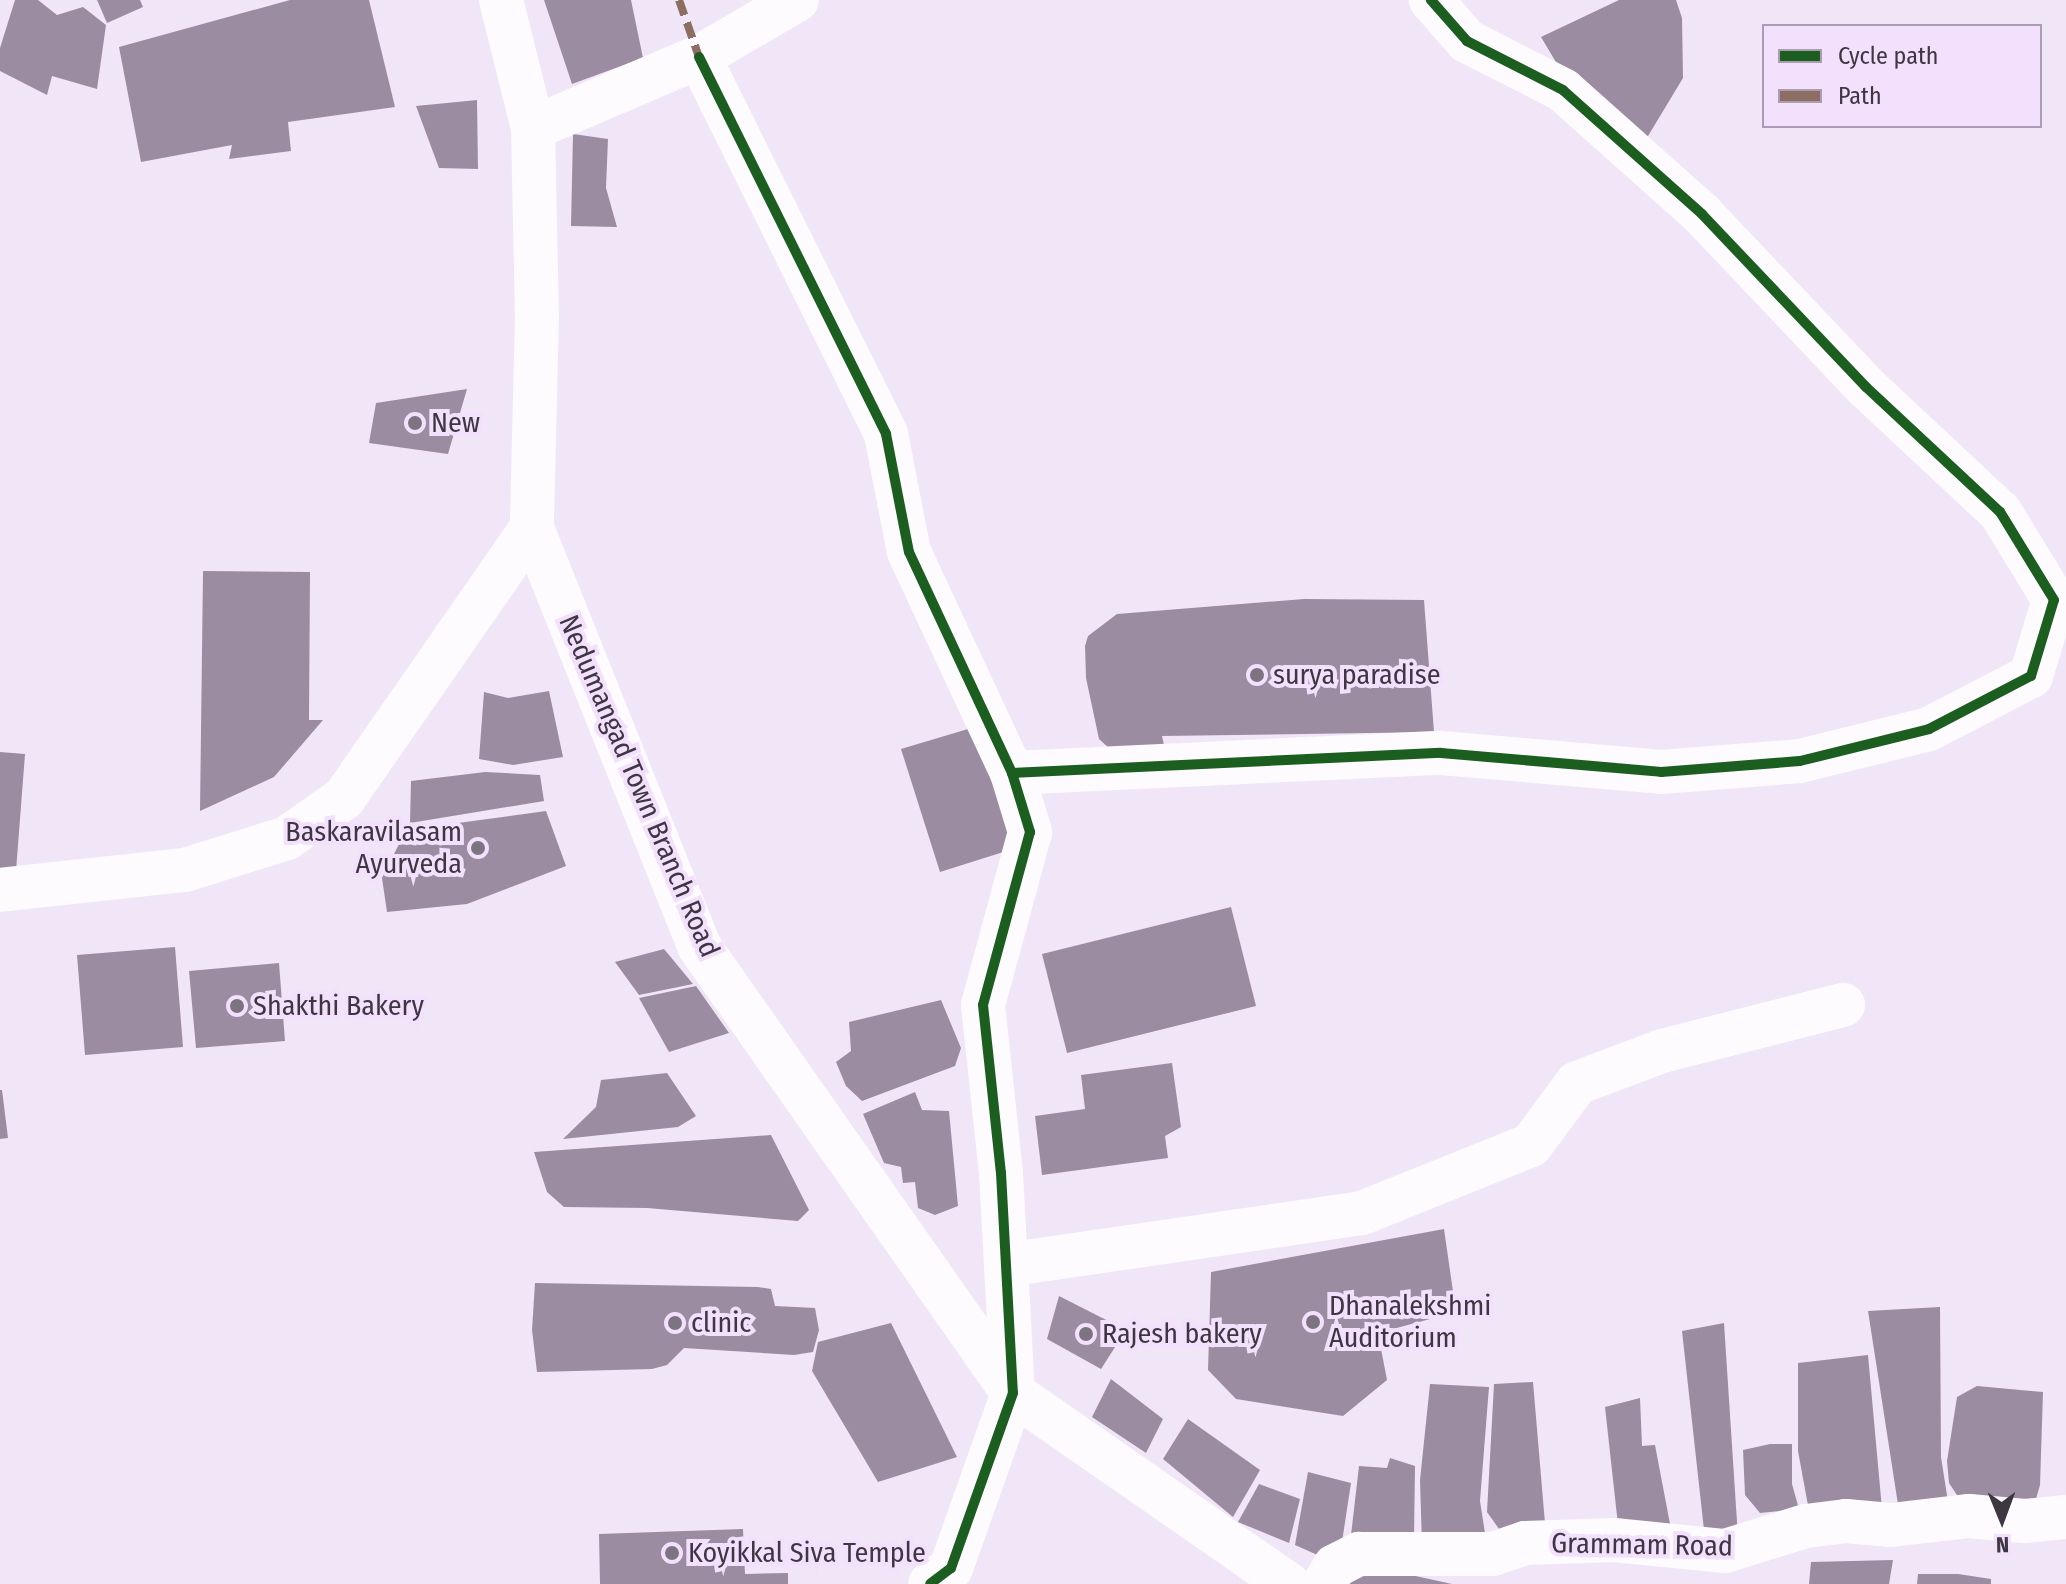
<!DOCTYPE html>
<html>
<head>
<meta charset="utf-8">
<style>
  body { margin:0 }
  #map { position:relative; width:2066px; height:1584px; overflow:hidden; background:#f1e6f7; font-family:"Fira Sans Condensed",sans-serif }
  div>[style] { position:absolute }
  .building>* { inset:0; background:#9b8ca2 }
  .street>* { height:44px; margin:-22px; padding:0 22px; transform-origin:22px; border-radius:22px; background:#fdfbfe }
  .secondary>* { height:44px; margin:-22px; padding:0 22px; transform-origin:22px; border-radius:22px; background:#fdfbfe }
  .quiet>* { height:8px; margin-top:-4px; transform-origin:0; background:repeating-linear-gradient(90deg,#8d6e63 0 16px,transparent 0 24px) }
  .cycleway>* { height:10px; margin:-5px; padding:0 5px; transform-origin:5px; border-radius:5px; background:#1b5e20 }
  .dots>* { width:22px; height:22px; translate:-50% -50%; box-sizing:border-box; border:4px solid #f2e0fd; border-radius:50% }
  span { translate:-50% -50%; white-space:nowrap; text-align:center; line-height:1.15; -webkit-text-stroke:8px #f2e0fd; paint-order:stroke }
  .poi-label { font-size:28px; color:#3e3742 }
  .left { translate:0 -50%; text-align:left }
  .right { translate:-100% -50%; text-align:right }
  .street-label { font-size:28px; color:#3e3742 }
  .legend { position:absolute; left:1762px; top:24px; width:280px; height:104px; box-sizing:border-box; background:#f2e0fd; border:2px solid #aa9cb2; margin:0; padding:10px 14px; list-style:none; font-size:24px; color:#3e3742 }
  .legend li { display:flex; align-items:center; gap:16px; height:40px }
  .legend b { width:40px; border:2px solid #aa9cb2 }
  .north { position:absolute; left:1962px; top:1480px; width:80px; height:80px; -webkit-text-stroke:6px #f2e0fd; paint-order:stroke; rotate:179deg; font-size:22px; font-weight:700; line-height:32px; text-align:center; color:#3e3742 }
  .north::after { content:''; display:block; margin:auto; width:28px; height:36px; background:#3e3742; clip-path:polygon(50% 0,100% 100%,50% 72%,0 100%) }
</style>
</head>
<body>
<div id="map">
  <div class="building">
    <div style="clip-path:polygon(15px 0,38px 0,57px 15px,83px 7px,106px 25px,97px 89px,52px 76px,47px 95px,0 71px,0 48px)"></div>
    <div style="clip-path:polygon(97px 0,140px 0,143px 7px,107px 23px)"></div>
    <div style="clip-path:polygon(290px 0,369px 0,395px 107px,288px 122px,291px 151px,229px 159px,232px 145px,141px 162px,119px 47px)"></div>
    <div style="clip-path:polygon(544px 0,631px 0,643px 58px,572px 84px)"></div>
    <div style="clip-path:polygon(1619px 0,1676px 0,1682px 18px,1683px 78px,1645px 141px,1563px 74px,1541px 37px)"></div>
    <div style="clip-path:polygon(477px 100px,478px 169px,439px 168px,416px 106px)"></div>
    <div style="clip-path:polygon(573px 134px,608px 139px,606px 188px,617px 227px,571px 226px)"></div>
    <div style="clip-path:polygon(467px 389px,448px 454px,369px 443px,376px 403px)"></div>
    <div style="clip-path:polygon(203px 571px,310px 572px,309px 720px,323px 720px,274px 777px,200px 811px)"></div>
    <div style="clip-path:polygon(1304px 599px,1424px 600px,1434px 732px,1162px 736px,1165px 749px,1110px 749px,1099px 739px,1086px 678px,1085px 646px,1088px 636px,1117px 614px)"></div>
    <div style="clip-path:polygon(549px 691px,563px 757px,513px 765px,479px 759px,484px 692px,508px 698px)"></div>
    <div style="clip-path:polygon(978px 726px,1016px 848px,940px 872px,901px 749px)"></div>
    <div style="clip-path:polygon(0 752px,25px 754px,16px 871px,0 871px)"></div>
    <div style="clip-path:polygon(485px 772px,540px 775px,544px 801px,410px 823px,411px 781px)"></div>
    <div style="clip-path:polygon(546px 811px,566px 866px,467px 904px,387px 912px,382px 878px,406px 830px)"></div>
    <div style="clip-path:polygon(1231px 907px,1256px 1006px,1067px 1053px,1042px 954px)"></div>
    <div style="clip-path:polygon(175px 947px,183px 1047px,85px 1055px,77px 955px)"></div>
    <div style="clip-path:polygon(664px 949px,693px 984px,639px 995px,615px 962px)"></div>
    <div style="clip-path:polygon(279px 963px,285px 1041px,196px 1048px,189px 971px)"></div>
    <div style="clip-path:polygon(696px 986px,729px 1033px,669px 1052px,639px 998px)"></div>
    <div style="clip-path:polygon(941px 1000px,961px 1048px,955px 1066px,862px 1101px,846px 1086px,836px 1062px,851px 1051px,849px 1022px)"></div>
    <div style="clip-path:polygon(1172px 1063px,1181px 1127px,1165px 1136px,1168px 1158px,1042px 1175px,1035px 1116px,1085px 1109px,1081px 1075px)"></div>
    <div style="clip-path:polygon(667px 1073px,696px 1116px,678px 1127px,563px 1139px,596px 1107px,601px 1080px)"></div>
    <div style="clip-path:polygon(0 1090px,2px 1090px,8px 1138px,0 1139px)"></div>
    <div style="clip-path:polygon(915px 1092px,922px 1110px,949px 1111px,958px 1206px,935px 1215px,918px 1208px,915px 1182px,903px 1183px,901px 1167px,884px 1163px,863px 1114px)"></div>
    <div style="clip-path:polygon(771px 1135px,809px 1210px,798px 1221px,647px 1208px,564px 1207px,547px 1192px,534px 1152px)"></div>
    <div style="clip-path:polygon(1444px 1229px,1456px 1312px,1378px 1333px,1387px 1380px,1343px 1416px,1236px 1399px,1208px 1370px,1211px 1272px)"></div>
    <div style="clip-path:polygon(535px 1283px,758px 1287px,771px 1289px,775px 1306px,815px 1308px,819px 1330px,813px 1352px,794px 1355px,684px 1348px,667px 1365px,652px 1369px,537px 1372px,532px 1330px)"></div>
    <div style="clip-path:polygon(1059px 1296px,1126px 1330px,1101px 1369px,1047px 1339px)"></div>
    <div style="clip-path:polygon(1940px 1307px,1941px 1457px,1949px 1508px,1899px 1511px,1868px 1311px)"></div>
    <div style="clip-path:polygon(891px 1323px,957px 1457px,878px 1482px,812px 1371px,818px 1342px)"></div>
    <div style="clip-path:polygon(1724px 1323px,1738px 1537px,1705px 1539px,1682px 1331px)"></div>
    <div style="clip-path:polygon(1868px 1355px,1882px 1509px,1809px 1511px,1798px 1451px,1798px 1363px)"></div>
    <div style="clip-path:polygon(1111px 1379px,1163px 1419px,1146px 1453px,1092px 1417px)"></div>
    <div style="clip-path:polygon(1533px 1382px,1546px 1535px,1504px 1536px,1487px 1512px,1494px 1384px)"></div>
    <div style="clip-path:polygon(1430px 1384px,1489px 1387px,1480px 1501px,1487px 1546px,1422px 1546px,1420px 1480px)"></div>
    <div style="clip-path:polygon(1977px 1386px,2043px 1392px,2040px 1485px,2034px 1506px,1965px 1507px,1949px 1483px,1947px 1461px,1957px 1397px)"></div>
    <div style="clip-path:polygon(1640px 1398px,1642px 1446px,1655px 1445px,1671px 1529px,1619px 1534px,1605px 1407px)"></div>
    <div style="clip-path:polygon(1188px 1419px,1260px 1470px,1233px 1517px,1163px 1459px)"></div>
    <div style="clip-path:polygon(1770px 1444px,1792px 1444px,1792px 1484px,1799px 1509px,1760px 1513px,1745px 1495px,1743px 1450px)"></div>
    <div style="clip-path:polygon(1390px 1458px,1415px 1466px,1414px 1539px,1350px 1544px,1359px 1466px,1387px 1468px)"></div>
    <div style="clip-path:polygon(1308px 1472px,1351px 1483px,1340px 1555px,1322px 1557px,1295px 1545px)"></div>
    <div style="clip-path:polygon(1259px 1484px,1300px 1499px,1289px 1543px,1238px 1522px)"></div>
    <div style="clip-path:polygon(743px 1529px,745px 1574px,788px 1573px,788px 1584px,600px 1584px,599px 1534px)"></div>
    <div style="clip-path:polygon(1893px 1560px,1889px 1584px,1809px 1584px,1811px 1562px)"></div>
    <div style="clip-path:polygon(1339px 1573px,1411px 1575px,1452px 1584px,1349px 1584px)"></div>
    <div style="clip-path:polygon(1918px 1574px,1958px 1574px,1991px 1579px,1991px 1584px,1917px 1584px)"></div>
  </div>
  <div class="street">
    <div style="left:699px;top:57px;width:421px;rotate:63.6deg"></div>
    <div style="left:886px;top:434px;width:120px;rotate:79deg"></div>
    <div style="left:909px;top:552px;width:244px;rotate:65deg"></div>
    <div style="left:1012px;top:773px;width:62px;rotate:73deg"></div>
    <div style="left:1030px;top:832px;width:179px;rotate:105.2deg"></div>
    <div style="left:983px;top:1005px;width:169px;rotate:83.9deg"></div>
    <div style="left:1001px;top:1173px;width:220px;rotate:86.9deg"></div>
    <div style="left:1013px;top:1393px;width:186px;rotate:109.5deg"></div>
    <div style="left:951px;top:1568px;width:26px;rotate:143deg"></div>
    <div style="left:533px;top:128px;width:181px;rotate:-23.2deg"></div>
    <div style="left:699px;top:57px;width:113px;rotate:-30.2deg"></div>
    <div style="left:1012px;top:773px;width:429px;rotate:-2.7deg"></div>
    <div style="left:1441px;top:753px;width:221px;rotate:4.9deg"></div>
    <div style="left:1661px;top:772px;width:139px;rotate:-4.5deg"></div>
    <div style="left:1800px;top:761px;width:133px;rotate:-13.9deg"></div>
    <div style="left:1929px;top:729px;width:115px;rotate:-27.5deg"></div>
    <div style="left:2031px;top:676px;width:79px;rotate:-73.2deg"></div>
    <div style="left:2054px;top:600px;width:103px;rotate:-121.5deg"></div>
    <div style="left:2000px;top:512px;width:183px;rotate:-137deg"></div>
    <div style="left:1866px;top:387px;width:238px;rotate:-133.5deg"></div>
    <div style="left:1702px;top:214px;width:186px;rotate:-138.3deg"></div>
    <div style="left:1563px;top:90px;width:108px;rotate:-153deg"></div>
    <div style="left:1467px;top:41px;width:55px;rotate:-131.3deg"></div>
    <div style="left:1006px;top:1265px;width:360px;rotate:-8.3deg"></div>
    <div style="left:1362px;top:1213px;width:182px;rotate:-21.9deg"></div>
    <div style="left:1531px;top:1145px;width:77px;rotate:-53.4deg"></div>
    <div style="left:1577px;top:1083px;width:91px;rotate:-20.6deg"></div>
    <div style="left:1662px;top:1051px;width:187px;rotate:-14.3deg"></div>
    <div style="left:1324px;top:1584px;width:21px;rotate:-59deg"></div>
    <div style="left:1335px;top:1566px;width:27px;rotate:-27deg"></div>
    <div style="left:1359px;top:1554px;width:134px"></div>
    <div style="left:1493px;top:1554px;width:34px;rotate:-19deg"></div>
    <div style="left:1525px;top:1543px;width:89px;rotate:-1.9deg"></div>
    <div style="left:1614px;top:1540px;width:112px;rotate:5.7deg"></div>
    <div style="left:1725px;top:1551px;width:85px;rotate:-17.2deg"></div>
    <div style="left:1806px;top:1526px;width:40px;rotate:-7.1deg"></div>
    <div style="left:1846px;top:1521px;width:45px;rotate:5.1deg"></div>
    <div style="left:1891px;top:1525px;width:79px;rotate:-6.6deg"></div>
    <div style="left:1969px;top:1516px;width:56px;rotate:5.1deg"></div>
    <div style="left:2025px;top:1521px;width:41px;rotate:-5.6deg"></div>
  </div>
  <div class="secondary">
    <div style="left:501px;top:0;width:132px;rotate:76deg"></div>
    <div style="left:533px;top:128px;width:188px;rotate:88.8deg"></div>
    <div style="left:537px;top:316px;width:212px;rotate:91.4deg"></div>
    <div style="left:532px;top:528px;width:450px;rotate:68.2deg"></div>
    <div style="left:699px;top:946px;width:546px;rotate:54.91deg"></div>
    <div style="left:1013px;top:1393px;width:335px;rotate:34.8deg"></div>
    <div style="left:0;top:890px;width:186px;rotate:-6.2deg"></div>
    <div style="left:185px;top:870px;width:107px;rotate:-17.4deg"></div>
    <div style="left:287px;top:838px;width:70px;rotate:-35.1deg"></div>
    <div style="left:344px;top:798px;width:329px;rotate:-55.2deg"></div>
  </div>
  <div class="quiet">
    <div style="left:679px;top:0;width:60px;rotate:70.7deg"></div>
  </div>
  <div class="cycleway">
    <div style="left:699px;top:57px;width:421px;rotate:63.6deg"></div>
    <div style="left:886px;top:434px;width:120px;rotate:79deg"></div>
    <div style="left:909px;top:552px;width:244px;rotate:65deg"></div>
    <div style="left:1012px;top:773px;width:62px;rotate:73deg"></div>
    <div style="left:1030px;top:832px;width:179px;rotate:105.2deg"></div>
    <div style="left:983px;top:1005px;width:169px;rotate:83.9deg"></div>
    <div style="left:1001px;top:1173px;width:220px;rotate:86.9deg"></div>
    <div style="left:1013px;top:1393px;width:186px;rotate:109.5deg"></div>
    <div style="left:951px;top:1568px;width:26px;rotate:143deg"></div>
    <div style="left:1012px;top:773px;width:429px;rotate:-2.7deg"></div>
    <div style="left:1441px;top:753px;width:221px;rotate:4.9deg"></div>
    <div style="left:1661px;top:772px;width:139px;rotate:-4.5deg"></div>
    <div style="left:1800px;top:761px;width:133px;rotate:-13.9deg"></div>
    <div style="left:1929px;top:729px;width:115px;rotate:-27.5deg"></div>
    <div style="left:2031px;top:676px;width:79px;rotate:-73.2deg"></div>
    <div style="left:2054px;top:600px;width:103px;rotate:-121.5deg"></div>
    <div style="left:2000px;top:512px;width:183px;rotate:-137deg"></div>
    <div style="left:1866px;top:387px;width:238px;rotate:-133.5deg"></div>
    <div style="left:1702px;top:214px;width:186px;rotate:-138.3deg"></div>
    <div style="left:1563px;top:90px;width:108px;rotate:-153deg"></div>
    <div style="left:1467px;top:41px;width:55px;rotate:-131.3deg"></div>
  </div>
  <div class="dots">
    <div style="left:415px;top:423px;background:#7d7481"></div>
    <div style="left:1257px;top:675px;background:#7d7481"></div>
    <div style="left:478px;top:848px;background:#7d7481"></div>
    <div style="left:237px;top:1006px;background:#7d7481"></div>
    <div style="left:1313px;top:1322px;background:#7d7481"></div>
    <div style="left:675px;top:1323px;background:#7d7481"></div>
    <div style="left:1086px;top:1334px;background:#7d7481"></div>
    <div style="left:672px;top:1553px;background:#7d7481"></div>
  </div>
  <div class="poi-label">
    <span class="left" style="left:431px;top:423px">New</span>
    <span class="left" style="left:1273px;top:675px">surya paradise</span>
    <span class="right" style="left:462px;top:848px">Baskaravilasam<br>Ayurveda</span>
    <span class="left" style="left:253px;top:1006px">Shakthi Bakery</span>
    <span class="left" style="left:1329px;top:1322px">Dhanalekshmi<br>Auditorium</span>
    <span class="left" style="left:691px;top:1323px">clinic</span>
    <span class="left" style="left:1102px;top:1334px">Rajesh bakery</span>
    <span class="left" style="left:688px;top:1553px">Koyikkal Siva Temple</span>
  </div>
  <div class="street-label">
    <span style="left:639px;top:786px;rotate:67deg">Nedumangad Town Branch Road</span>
    <span style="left:1642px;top:1545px;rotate:1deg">Grammam Road</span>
  </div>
  <ul class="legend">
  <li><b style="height:10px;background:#1b5e20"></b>Cycle path</li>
  <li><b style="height:10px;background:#8d6e63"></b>Path</li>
  </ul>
  <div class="north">N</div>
</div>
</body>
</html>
